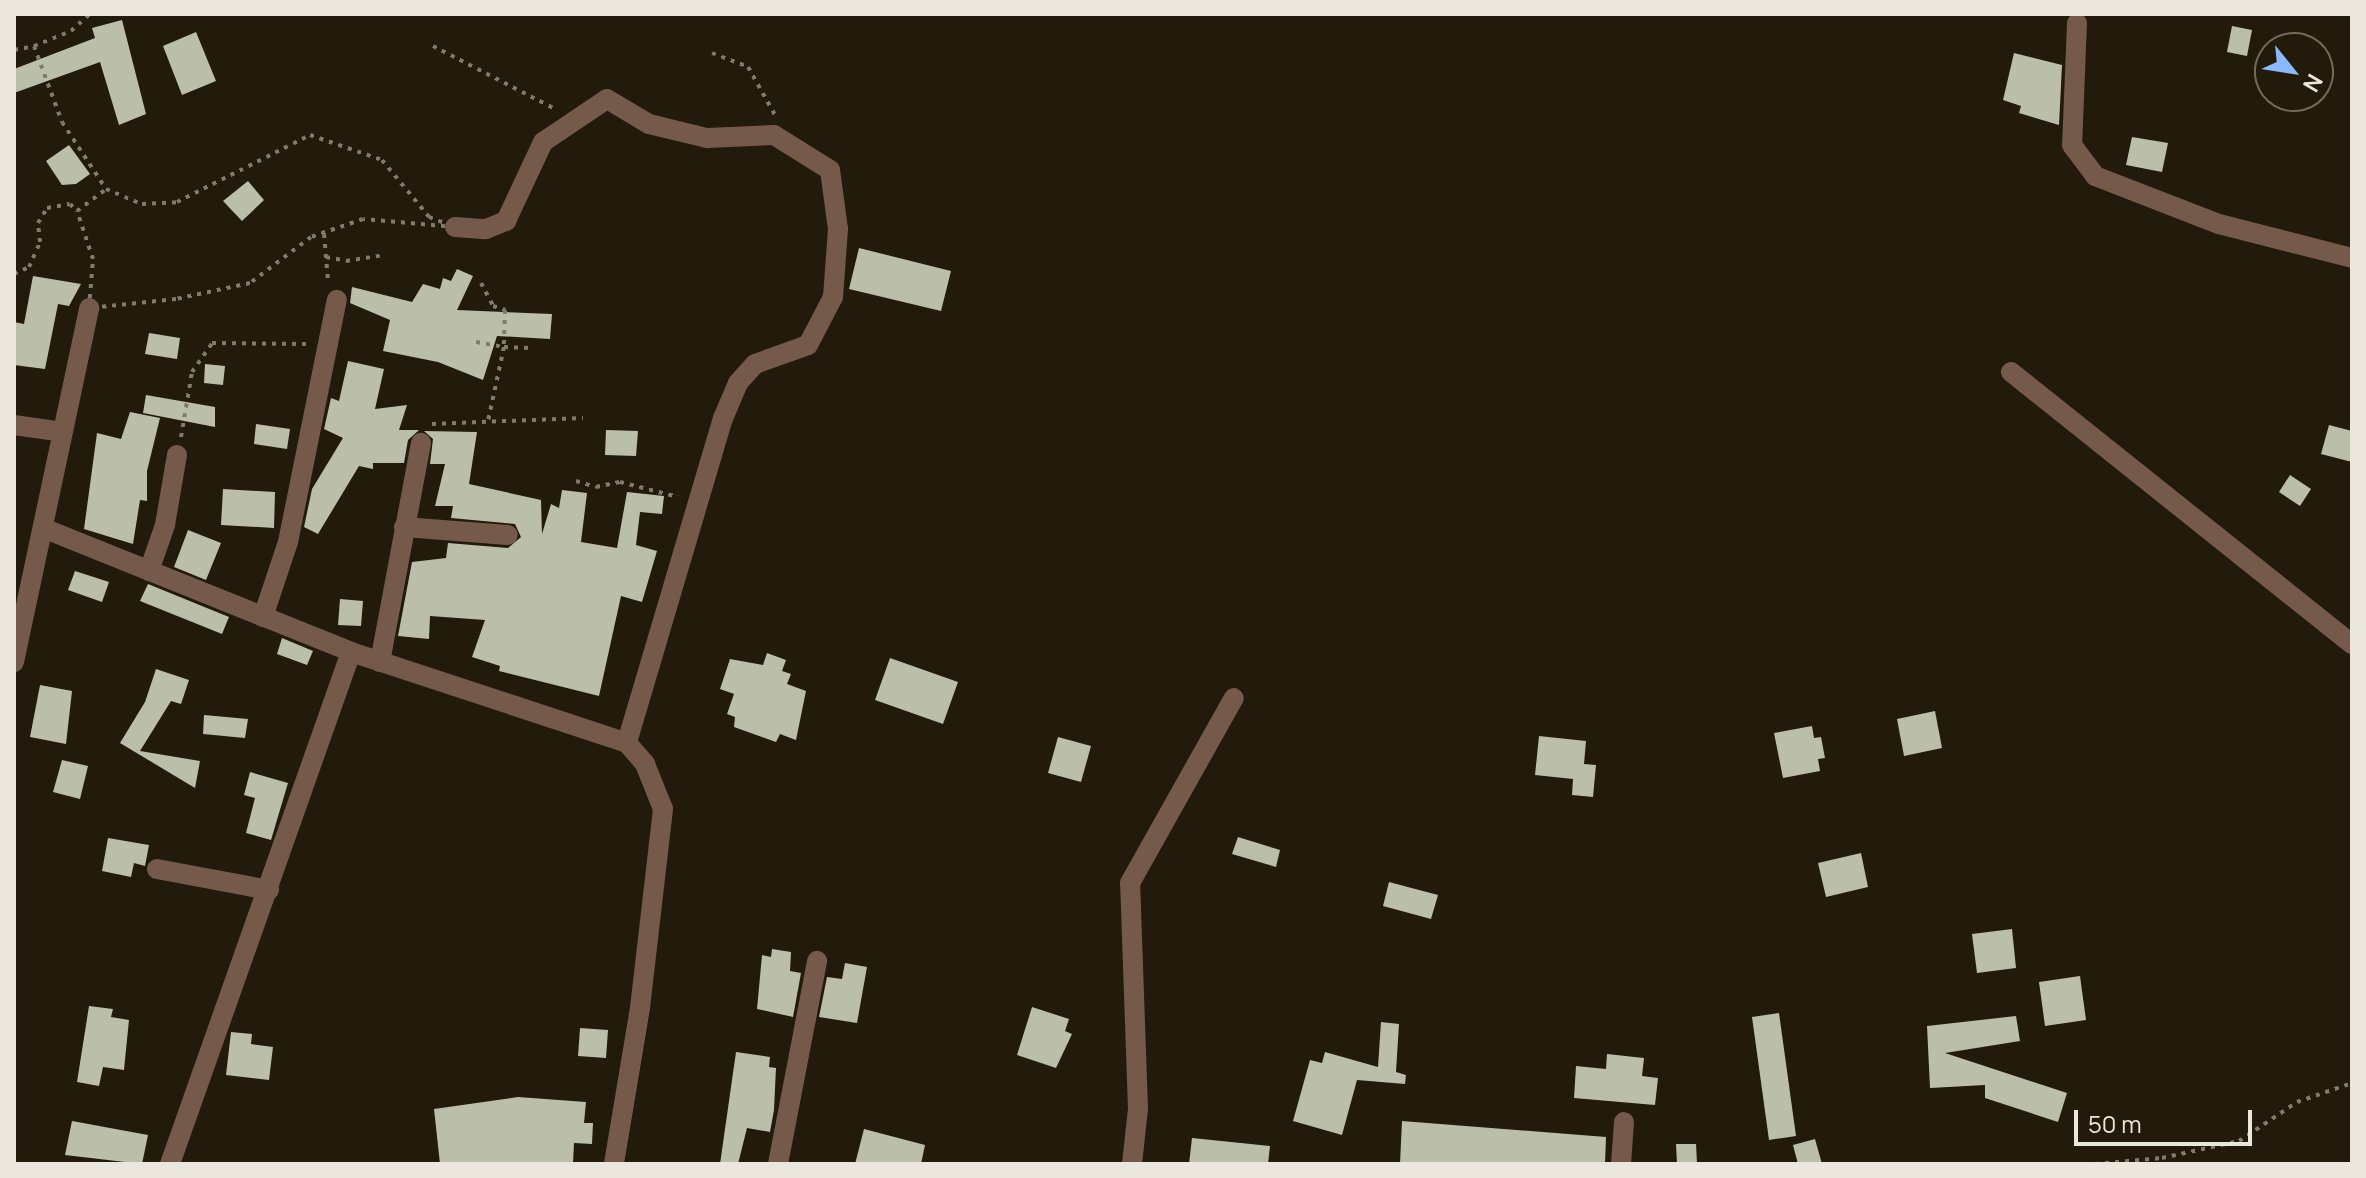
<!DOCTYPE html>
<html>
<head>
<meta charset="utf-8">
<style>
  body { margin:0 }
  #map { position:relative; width:2366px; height:1178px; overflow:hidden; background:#221a0a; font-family:Manrope,sans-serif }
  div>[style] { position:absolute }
  .building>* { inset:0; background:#bbbfaa }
  .path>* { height:4px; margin-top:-2px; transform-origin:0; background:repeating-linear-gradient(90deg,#817b6d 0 4px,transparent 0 10px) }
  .minor>* { height:20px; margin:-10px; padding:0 10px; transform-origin:10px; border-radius:10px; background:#75594b }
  span { translate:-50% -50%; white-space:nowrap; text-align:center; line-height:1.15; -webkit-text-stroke:8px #221a0a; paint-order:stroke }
  .frame { position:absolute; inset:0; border:16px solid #ece7dc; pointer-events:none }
  .north { position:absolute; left:2254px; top:32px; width:80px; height:80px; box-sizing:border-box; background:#221a0a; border:2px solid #736c5e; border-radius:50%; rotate:120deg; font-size:22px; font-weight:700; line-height:32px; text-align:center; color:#ece7dc }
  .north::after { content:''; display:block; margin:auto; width:28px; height:36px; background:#8abafc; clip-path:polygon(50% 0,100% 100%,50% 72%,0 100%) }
  .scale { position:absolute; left:2074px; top:1110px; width:178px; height:36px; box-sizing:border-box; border:4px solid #ece7dc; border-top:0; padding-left:10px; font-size:24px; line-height:28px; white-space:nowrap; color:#ece7dc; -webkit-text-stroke:6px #221a0a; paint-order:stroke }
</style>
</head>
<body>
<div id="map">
  <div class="building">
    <div style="clip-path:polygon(122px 20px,146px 114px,119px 125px,100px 62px,14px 93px,14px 69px,95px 38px,92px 28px)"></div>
    <div style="clip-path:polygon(2232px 26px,2252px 30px,2247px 56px,2227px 52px)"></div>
    <div style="clip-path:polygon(196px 32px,216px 81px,182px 95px,163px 46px)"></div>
    <div style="clip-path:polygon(2014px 53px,2062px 65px,2059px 125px,2019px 113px,2021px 106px,2003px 100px)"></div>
    <div style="clip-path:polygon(2132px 137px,2168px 143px,2162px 172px,2126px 165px)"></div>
    <div style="clip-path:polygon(69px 145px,90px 174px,76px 184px,62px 185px,46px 161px)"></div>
    <div style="clip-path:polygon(248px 181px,264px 200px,242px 221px,223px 201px)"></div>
    <div style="clip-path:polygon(859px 248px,951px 271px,941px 311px,849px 289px)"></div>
    <div style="clip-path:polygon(457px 269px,473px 276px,457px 310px,552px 314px,550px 339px,497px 336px,483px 380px,438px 362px,383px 351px,390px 320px,350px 303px,352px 287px,412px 302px,423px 284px,440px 289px,443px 278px,451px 281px)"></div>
    <div style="clip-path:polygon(33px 276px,81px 284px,69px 306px,58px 304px,45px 369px,14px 365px,14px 322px,24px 324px)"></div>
    <div style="clip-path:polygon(149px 333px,180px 338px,177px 359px,145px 354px)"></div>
    <div style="clip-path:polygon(348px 361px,384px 369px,375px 409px,407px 405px,399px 430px,419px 430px,408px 440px,404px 463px,373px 463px,373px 469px,359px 466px,318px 534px,304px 527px,312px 489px,343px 438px,324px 429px,331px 398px,339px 401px)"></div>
    <div style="clip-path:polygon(205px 364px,225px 366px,223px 385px,204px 383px)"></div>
    <div style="clip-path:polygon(146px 395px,215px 407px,215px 427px,143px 413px)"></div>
    <div style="clip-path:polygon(130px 412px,160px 418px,147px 471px,147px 501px,140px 500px,133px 544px,84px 529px,97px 433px,121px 439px)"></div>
    <div style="clip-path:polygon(256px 424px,290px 429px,287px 449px,254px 444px)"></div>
    <div style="clip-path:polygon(2329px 425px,2352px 431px,2352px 462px,2321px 454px)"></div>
    <div style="clip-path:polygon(606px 430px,638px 431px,636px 456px,605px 455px)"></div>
    <div style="clip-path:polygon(424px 431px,477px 432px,469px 484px,541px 500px,542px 534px,551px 504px,559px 508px,562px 490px,587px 493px,581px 542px,617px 548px,627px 492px,664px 496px,662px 514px,640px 512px,636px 545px,657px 551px,642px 602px,621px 596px,599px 696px,499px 671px,500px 666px,472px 657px,485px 620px,430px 616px,429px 639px,398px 636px,412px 562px,446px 558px,448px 543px,508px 548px,521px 537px,515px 524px,451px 518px,453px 506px,435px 506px,445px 464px,430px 464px,433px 439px)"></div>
    <div style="clip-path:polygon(2290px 475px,2311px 489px,2300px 506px,2279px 492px)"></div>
    <div style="clip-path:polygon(223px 489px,275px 492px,274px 528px,221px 525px)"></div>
    <div style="clip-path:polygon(188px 530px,221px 543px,206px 580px,174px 567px)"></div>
    <div style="clip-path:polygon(75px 571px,109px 582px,102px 602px,68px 590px)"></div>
    <div style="clip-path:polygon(148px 584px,229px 617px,222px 634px,140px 601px)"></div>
    <div style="clip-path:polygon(340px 599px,363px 601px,361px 626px,338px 625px)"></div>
    <div style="clip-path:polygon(282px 638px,313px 651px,307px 665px,277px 654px)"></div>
    <div style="clip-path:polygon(767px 653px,786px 660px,782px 671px,791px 674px,787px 684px,806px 691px,796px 740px,780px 734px,776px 742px,734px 727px,735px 717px,727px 714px,734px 694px,720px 689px,730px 659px,763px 665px)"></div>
    <div style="clip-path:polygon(890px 658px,958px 682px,943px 724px,875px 700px)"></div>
    <div style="clip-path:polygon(156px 669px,189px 680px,181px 704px,171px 701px,140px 751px,200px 761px,195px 788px,120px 743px,145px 702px)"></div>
    <div style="clip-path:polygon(40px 685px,72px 691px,66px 744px,30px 737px)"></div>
    <div style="clip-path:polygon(1935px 711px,1942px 748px,1904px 756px,1897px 719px)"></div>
    <div style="clip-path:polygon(204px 715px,248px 719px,245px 738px,203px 734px)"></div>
    <div style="clip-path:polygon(1812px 726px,1814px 738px,1821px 737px,1825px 758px,1818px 759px,1820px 771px,1783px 778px,1774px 733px)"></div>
    <div style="clip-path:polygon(1539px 736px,1586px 741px,1584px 764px,1596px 765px,1593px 797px,1572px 795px,1573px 779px,1535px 775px)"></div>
    <div style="clip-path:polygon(1058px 737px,1091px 746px,1081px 782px,1048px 773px)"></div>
    <div style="clip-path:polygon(62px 760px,88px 766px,80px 799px,53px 792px)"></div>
    <div style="clip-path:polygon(250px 772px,288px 783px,271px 840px,246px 833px,255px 798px,244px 795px)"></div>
    <div style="clip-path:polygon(1238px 837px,1280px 850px,1276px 867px,1232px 854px)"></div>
    <div style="clip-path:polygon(108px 838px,149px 845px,145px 866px,134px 863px,131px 877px,102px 871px)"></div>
    <div style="clip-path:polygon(1861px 853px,1868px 887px,1826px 897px,1818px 863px)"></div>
    <div style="clip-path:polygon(1389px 882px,1438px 895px,1431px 919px,1383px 906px)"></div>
    <div style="clip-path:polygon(2012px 929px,2016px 968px,1977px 973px,1972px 934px)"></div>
    <div style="clip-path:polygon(772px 949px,791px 952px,790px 971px,801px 973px,793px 1017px,757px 1009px,762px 955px,771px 957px)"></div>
    <div style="clip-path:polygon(845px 963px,867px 967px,857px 1023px,819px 1017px,827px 977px,842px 979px)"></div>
    <div style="clip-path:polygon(2080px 976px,2086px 1020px,2045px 1026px,2039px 982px)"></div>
    <div style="clip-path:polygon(89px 1006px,113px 1009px,111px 1017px,129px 1020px,124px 1070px,103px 1067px,99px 1086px,77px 1082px)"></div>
    <div style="clip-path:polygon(1032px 1007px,1069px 1019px,1065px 1031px,1072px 1034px,1056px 1068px,1017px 1055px)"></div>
    <div style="clip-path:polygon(1779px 1013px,1796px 1136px,1769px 1140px,1752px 1017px)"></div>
    <div style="clip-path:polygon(2016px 1016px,2020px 1041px,1945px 1053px,2067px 1093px,2058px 1122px,1985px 1098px,1985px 1085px,1930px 1088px,1927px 1026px)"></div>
    <div style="clip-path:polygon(1381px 1022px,1399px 1024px,1396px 1072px,1406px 1075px,1405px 1084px,1357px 1080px,1342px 1135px,1293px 1121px,1310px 1060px,1322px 1063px,1325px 1052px,1378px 1067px)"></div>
    <div style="clip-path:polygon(580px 1028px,608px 1030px,606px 1058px,578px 1056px)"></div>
    <div style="clip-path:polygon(231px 1032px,252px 1034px,251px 1044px,273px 1047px,269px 1080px,226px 1075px)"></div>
    <div style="clip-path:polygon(736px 1052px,770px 1057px,769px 1067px,776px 1068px,774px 1110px,770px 1132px,747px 1128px,738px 1164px,720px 1164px)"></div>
    <div style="clip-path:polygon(1607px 1054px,1644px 1058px,1642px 1076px,1658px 1078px,1655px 1105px,1574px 1098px,1576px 1066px,1606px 1069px)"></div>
    <div style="clip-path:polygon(518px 1097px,586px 1102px,584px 1123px,593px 1123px,592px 1144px,574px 1143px,573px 1164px,440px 1164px,434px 1109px)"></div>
    <div style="clip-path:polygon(72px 1121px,148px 1135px,142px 1164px,65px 1155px)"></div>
    <div style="clip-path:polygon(1402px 1121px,1606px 1137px,1605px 1164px,1400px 1164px)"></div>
    <div style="clip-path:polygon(864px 1129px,925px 1145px,921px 1164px,855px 1164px)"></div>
    <div style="clip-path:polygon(1192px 1138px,1270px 1146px,1268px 1164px,1189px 1164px)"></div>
    <div style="clip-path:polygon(1815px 1139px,1822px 1164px,1798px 1164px,1793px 1145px)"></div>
    <div style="clip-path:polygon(1676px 1144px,1696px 1144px,1697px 1164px,1677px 1164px)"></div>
  </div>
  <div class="path">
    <div style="left:34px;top:46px;width:40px;rotate:-22deg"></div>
    <div style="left:71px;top:31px;width:25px;rotate:-42deg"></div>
    <div style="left:433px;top:46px;width:137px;rotate:27.3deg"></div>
    <div style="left:14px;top:50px;width:20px;rotate:-11deg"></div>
    <div style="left:34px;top:46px;width:81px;rotate:69.8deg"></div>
    <div style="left:62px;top:122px;width:80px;rotate:56.7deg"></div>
    <div style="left:712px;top:53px;width:39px;rotate:21deg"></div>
    <div style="left:748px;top:67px;width:55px;rotate:60.6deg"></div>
    <div style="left:310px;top:135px;width:76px;rotate:19.1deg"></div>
    <div style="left:382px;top:160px;width:74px;rotate:50.5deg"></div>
    <div style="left:429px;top:217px;width:28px;rotate:21deg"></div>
    <div style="left:455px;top:227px;width:92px;rotate:-175deg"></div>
    <div style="left:363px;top:219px;width:55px;rotate:160.9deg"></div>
    <div style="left:311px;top:237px;width:76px;rotate:143deg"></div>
    <div style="left:250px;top:283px;width:76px;rotate:167.8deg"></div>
    <div style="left:176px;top:299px;width:87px;rotate:174.1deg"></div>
    <div style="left:89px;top:308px;width:49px;rotate:-85.3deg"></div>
    <div style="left:93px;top:259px;width:51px;rotate:-108.4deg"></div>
    <div style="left:77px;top:211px;width:36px;rotate:-37deg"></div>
    <div style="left:106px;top:189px;width:39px;rotate:23deg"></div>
    <div style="left:142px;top:204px;width:35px;rotate:-3deg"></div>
    <div style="left:177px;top:202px;width:149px;rotate:-26.7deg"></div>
    <div style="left:324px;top:234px;width:47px;rotate:85.1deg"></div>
    <div style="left:326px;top:257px;width:20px;rotate:11deg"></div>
    <div style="left:346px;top:261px;width:36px;rotate:-9deg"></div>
    <div style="left:14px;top:274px;width:17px;rotate:-25deg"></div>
    <div style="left:29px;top:267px;width:27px;rotate:-66deg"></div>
    <div style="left:40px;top:242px;width:19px;rotate:-96deg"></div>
    <div style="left:38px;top:223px;width:17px;rotate:-59deg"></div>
    <div style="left:47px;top:208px;width:23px;rotate:-10deg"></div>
    <div style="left:70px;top:204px;width:10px;rotate:45deg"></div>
    <div style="left:481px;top:283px;width:26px;rotate:62deg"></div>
    <div style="left:493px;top:306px;width:13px;rotate:18deg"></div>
    <div style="left:505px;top:310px;width:37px;rotate:92deg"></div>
    <div style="left:504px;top:347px;width:29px;rotate:2deg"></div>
    <div style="left:476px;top:342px;width:28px;rotate:10deg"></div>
    <div style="left:504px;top:347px;width:76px;rotate:102.2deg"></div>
    <div style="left:432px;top:424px;width:151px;rotate:-2.3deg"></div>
    <div style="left:181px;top:437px;width:66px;rotate:-80.4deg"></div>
    <div style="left:192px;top:372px;width:35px;rotate:-55deg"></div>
    <div style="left:212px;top:343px;width:94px;rotate:0.6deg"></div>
    <div style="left:576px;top:481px;width:21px;rotate:17deg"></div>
    <div style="left:596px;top:487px;width:25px;rotate:-12deg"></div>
    <div style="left:620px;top:482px;width:60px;rotate:14.5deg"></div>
    <div style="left:2095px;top:1164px;width:67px;rotate:-5.1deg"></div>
    <div style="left:2162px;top:1158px;width:79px;rotate:-12.4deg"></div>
    <div style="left:2239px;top:1141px;width:70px;rotate:-33.9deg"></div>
    <div style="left:2297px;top:1102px;width:58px;rotate:-19.1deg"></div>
  </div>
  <div class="minor">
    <div style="left:2077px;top:23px;width:122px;rotate:92.3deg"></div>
    <div style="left:2072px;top:145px;width:39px;rotate:53deg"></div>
    <div style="left:2095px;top:176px;width:133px;rotate:21.2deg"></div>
    <div style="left:2219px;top:224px;width:137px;rotate:14.3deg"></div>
    <div style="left:455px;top:227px;width:31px;rotate:4deg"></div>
    <div style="left:486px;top:229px;width:22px;rotate:-22deg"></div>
    <div style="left:506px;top:221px;width:87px;rotate:-64.9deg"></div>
    <div style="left:543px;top:142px;width:77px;rotate:-33.9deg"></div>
    <div style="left:607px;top:99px;width:49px;rotate:30.8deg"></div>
    <div style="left:649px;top:124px;width:60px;rotate:13.6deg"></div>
    <div style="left:707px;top:138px;width:67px;rotate:-2.6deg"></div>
    <div style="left:774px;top:135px;width:66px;rotate:32deg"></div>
    <div style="left:830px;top:170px;width:60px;rotate:82.3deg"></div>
    <div style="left:838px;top:229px;width:68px;rotate:94.2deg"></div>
    <div style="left:833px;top:297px;width:54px;rotate:117.5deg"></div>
    <div style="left:808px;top:345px;width:56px;rotate:160.3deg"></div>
    <div style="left:755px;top:364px;width:25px;rotate:132deg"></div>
    <div style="left:738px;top:383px;width:38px;rotate:113deg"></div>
    <div style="left:723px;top:418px;width:339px;rotate:106.5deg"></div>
    <div style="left:2011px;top:372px;width:436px;rotate:38.6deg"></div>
    <div style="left:14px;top:425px;width:49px;rotate:8.1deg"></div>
    <div style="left:404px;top:527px;width:104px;rotate:4.4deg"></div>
    <div style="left:43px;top:528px;width:332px;rotate:21.9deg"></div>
    <div style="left:351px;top:652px;width:291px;rotate:18.2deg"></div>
    <div style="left:627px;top:743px;width:28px;rotate:49deg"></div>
    <div style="left:645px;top:764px;width:48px;rotate:68.2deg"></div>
    <div style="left:663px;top:809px;width:200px;rotate:96.6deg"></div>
    <div style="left:640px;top:1008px;width:158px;rotate:99.5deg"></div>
    <div style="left:149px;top:571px;width:49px;rotate:-70.8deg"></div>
    <div style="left:165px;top:525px;width:71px;rotate:-80.3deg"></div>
    <div style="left:263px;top:617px;width:79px;rotate:-71.6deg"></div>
    <div style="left:288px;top:542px;width:247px;rotate:-78.6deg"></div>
    <div style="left:14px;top:662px;width:362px;rotate:-78deg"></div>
    <div style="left:380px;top:662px;width:223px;rotate:-79.4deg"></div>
    <div style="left:157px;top:869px;width:114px;rotate:10.6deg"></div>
    <div style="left:170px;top:1164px;width:543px;rotate:-70.53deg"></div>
    <div style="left:778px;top:1164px;width:207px;rotate:-79.1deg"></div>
    <div style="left:1132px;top:1164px;width:55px;rotate:-83.8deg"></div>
    <div style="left:1138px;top:1109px;width:226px;rotate:-92deg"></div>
    <div style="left:1130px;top:883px;width:212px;rotate:-60.7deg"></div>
    <div style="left:1621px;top:1164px;width:42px;rotate:-85.9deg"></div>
  </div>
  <div class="frame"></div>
  <div class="north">N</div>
  <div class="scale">50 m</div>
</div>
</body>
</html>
